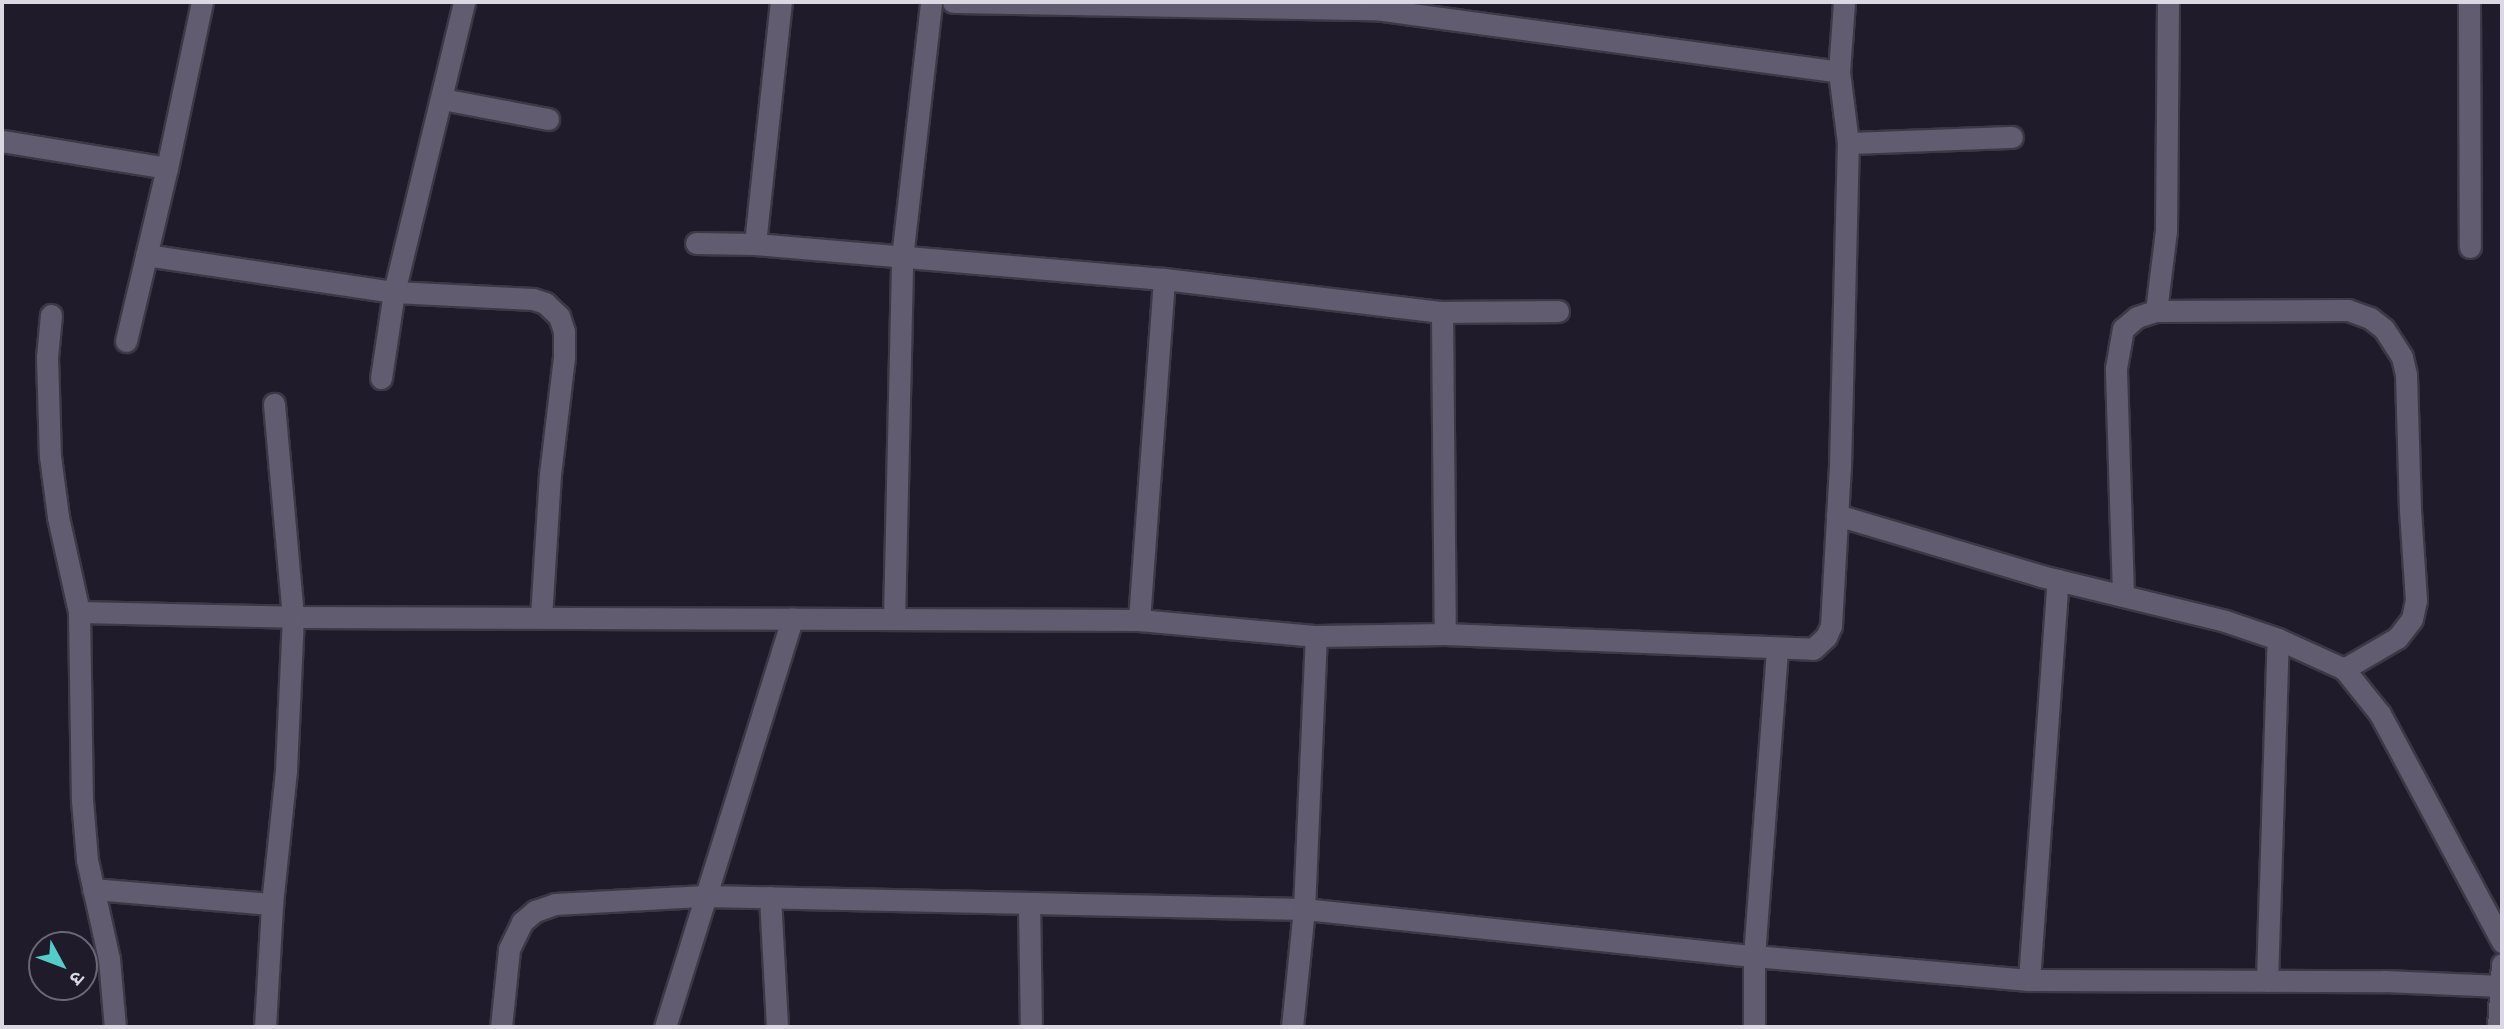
<!DOCTYPE html>
<html>
<head>
<meta charset="utf-8">
<style>
  body { margin:0 }
  #map { position:relative; width:2504px; height:1029px; overflow:hidden; background:#201b2b; font-family:"Noto Serif","Noto Sans Devanagari",serif }
  div>[style] { position:absolute }
  .roads { filter:drop-shadow(2px 0 #3c3845) drop-shadow(-2px 0 #3c3845) drop-shadow(0 2px #3c3845) drop-shadow(0 -2px #3c3845) }
  .minor>* { height:21px; margin:-10.5px; padding:0 10.5px; transform-origin:10.5px; border-radius:10.5px; background:#625c70 }
  span { translate:-50% -50%; white-space:nowrap; text-align:center; line-height:1.15; -webkit-text-stroke:5px #201b2b; paint-order:stroke }
  .frame { position:absolute; inset:0; border:4px solid #dbd8e4; pointer-events:none }
  .north { position:absolute; left:28px; top:931px; width:70px; height:70px; box-sizing:border-box; background:#201b2b; border:2px solid #6b6775; border-radius:50%; rotate:131deg; font-size:19px; font-weight:700; line-height:28px; text-align:center; color:#dbd8e4 }
  .north::after { content:''; display:block; margin:auto; width:24px; height:32px; background:#53cdc9; clip-path:polygon(50% 0,100% 100%,50% 72%,0 100%) }
</style>
</head>
<body>
<div id="map">
  <div class="roads">
    <div class="minor">
      <div style="left:953px;top:2px;width:422px;rotate:1deg"></div>
      <div style="left:1375px;top:9px;width:468px;rotate:7.7deg"></div>
      <div style="left:2469px;top:2px;width:245px;rotate:89.8deg"></div>
      <div style="left:442px;top:99px;width:108px;rotate:10.7deg"></div>
      <div style="left:2px;top:141px;width:167px;rotate:9.3deg"></div>
      <div style="left:1848px;top:143px;width:164px;rotate:-2.1deg"></div>
      <div style="left:696px;top:243px;width:59px;rotate:1deg"></div>
      <div style="left:755px;top:244px;width:410px;rotate:4.9deg"></div>
      <div style="left:1164px;top:279px;width:280px;rotate:6.8deg"></div>
      <div style="left:1442px;top:312px;width:322px;rotate:89.5deg"></div>
      <div style="left:755px;top:244px;width:243px;rotate:-83.9deg"></div>
      <div style="left:146px;top:255px;width:251px;rotate:8.5deg"></div>
      <div style="left:394px;top:292px;width:139px;rotate:2.9deg"></div>
      <div style="left:533px;top:299px;width:13px;rotate:18deg"></div>
      <div style="left:545px;top:303px;width:19px;rotate:43deg"></div>
      <div style="left:559px;top:316px;width:16px;rotate:72deg"></div>
      <div style="left:564px;top:331px;width:26px;rotate:90deg"></div>
      <div style="left:564px;top:357px;width:118px;rotate:96.8deg"></div>
      <div style="left:550px;top:474px;width:143px;rotate:93.6deg"></div>
      <div style="left:2156px;top:311px;width:81px;rotate:-82.9deg"></div>
      <div style="left:2166px;top:231px;width:229px;rotate:-89.5deg"></div>
      <div style="left:1442px;top:312px;width:116px;rotate:-0.5deg"></div>
      <div style="left:51px;top:315px;width:42px;rotate:95.4deg"></div>
      <div style="left:47px;top:357px;width:99px;rotate:88.3deg"></div>
      <div style="left:50px;top:456px;width:62px;rotate:82.5deg"></div>
      <div style="left:58px;top:517px;width:97px;rotate:77.5deg"></div>
      <div style="left:79px;top:612px;width:188px;rotate:89.1deg"></div>
      <div style="left:82px;top:800px;width:60px;rotate:85.2deg"></div>
      <div style="left:87px;top:860px;width:101px;rotate:77.5deg"></div>
      <div style="left:109px;top:959px;width:68px;rotate:85deg"></div>
      <div style="left:126px;top:341px;width:178px;rotate:-76.7deg"></div>
      <div style="left:167px;top:168px;width:170px;rotate:-78.1deg"></div>
      <div style="left:381px;top:378px;width:87px;rotate:-81.4deg"></div>
      <div style="left:394px;top:292px;width:298px;rotate:-76.4deg"></div>
      <div style="left:1837px;top:515px;width:213px;rotate:16.6deg"></div>
      <div style="left:2041px;top:576px;width:189px;rotate:13.7deg"></div>
      <div style="left:2225px;top:621px;width:56px;rotate:18.8deg"></div>
      <div style="left:2278px;top:639px;width:72px;rotate:24.4deg"></div>
      <div style="left:2344px;top:669px;width:58px;rotate:51.3deg"></div>
      <div style="left:2380px;top:714px;width:259px;rotate:61.8deg"></div>
      <div style="left:2123px;top:594px;width:226px;rotate:-91.8deg"></div>
      <div style="left:2116px;top:368px;width:40px;rotate:-80deg"></div>
      <div style="left:2123px;top:329px;width:18px;rotate:-41deg"></div>
      <div style="left:2137px;top:317px;width:20px;rotate:-18deg"></div>
      <div style="left:2156px;top:311px;width:192px;rotate:-0.3deg"></div>
      <div style="left:2348px;top:310px;width:23px;rotate:20deg"></div>
      <div style="left:2370px;top:318px;width:18px;rotate:38deg"></div>
      <div style="left:2384px;top:329px;width:33px;rotate:57deg"></div>
      <div style="left:2402px;top:357px;width:18px;rotate:77deg"></div>
      <div style="left:2406px;top:375px;width:135px;rotate:88.3deg"></div>
      <div style="left:2410px;top:510px;width:90px;rotate:86.2deg"></div>
      <div style="left:2416px;top:600px;width:19px;rotate:102deg"></div>
      <div style="left:2412px;top:619px;width:24px;rotate:128deg"></div>
      <div style="left:2397px;top:638px;width:61px;rotate:149.7deg"></div>
      <div style="left:79px;top:612px;width:214px;rotate:1.3deg"></div>
      <div style="left:293px;top:617px;width:846px;rotate:0.2deg"></div>
      <div style="left:1139px;top:620px;width:178px;rotate:5.2deg"></div>
      <div style="left:1316px;top:636px;width:129px;rotate:-0.9deg"></div>
      <div style="left:1445px;top:634px;width:368px;rotate:2.3deg"></div>
      <div style="left:1813px;top:649px;width:18px;rotate:-43deg"></div>
      <div style="left:1826px;top:637px;width:12px;rotate:-66deg"></div>
      <div style="left:1831px;top:626px;width:159px;rotate:-86.8deg"></div>
      <div style="left:1840px;top:467px;width:324px;rotate:-88.6deg"></div>
      <div style="left:1848px;top:143px;width:72px;rotate:-97.2deg"></div>
      <div style="left:1839px;top:72px;width:70px;rotate:-85.9deg"></div>
      <div style="left:894px;top:619px;width:361px;rotate:-88.7deg"></div>
      <div style="left:902px;top:258px;width:258px;rotate:-83.5deg"></div>
      <div style="left:1139px;top:620px;width:342px;rotate:-85.8deg"></div>
      <div style="left:93px;top:889px;width:180px;rotate:4.8deg"></div>
      <div style="left:770px;top:897px;width:130px;rotate:86.9deg"></div>
      <div style="left:1029px;top:903px;width:124px;rotate:89.1deg"></div>
      <div style="left:2029px;top:980px;width:401px;rotate:-85.9deg"></div>
      <div style="left:2267px;top:981px;width:342px;rotate:-88.2deg"></div>
      <div style="left:265px;top:1027px;width:123px;rotate:-86.7deg"></div>
      <div style="left:272px;top:904px;width:135px;rotate:-84deg"></div>
      <div style="left:286px;top:770px;width:153px;rotate:-87.4deg"></div>
      <div style="left:293px;top:617px;width:214px;rotate:-95.1deg"></div>
      <div style="left:501px;top:1027px;width:78px;rotate:-84.1deg"></div>
      <div style="left:509px;top:949px;width:30px;rotate:-64deg"></div>
      <div style="left:522px;top:922px;width:17px;rotate:-40deg"></div>
      <div style="left:535px;top:911px;width:21px;rotate:-19deg"></div>
      <div style="left:555px;top:904px;width:150px;rotate:-3.1deg"></div>
      <div style="left:705px;top:896px;width:599px;rotate:1.24deg"></div>
      <div style="left:1304px;top:909px;width:452px;rotate:6deg"></div>
      <div style="left:1754px;top:956px;width:276px;rotate:5deg"></div>
      <div style="left:2029px;top:980px;width:355px;rotate:0.2deg"></div>
      <div style="left:2384px;top:981px;width:117px;rotate:2.4deg"></div>
      <div style="left:665px;top:1027px;width:428px;rotate:-72.7deg"></div>
      <div style="left:1292px;top:1027px;width:119px;rotate:-84.2deg"></div>
      <div style="left:1304px;top:909px;width:273px;rotate:-87.5deg"></div>
      <div style="left:1754px;top:1027px;width:71px;rotate:-90deg"></div>
      <div style="left:1754px;top:956px;width:309px;rotate:-85.7deg"></div>
      <div style="left:2498px;top:1027px;width:63px;rotate:-86.4deg"></div>
    </div>
  </div>
  <div class="frame"></div>
  <div class="north">उ</div>
</div>
</body>
</html>
